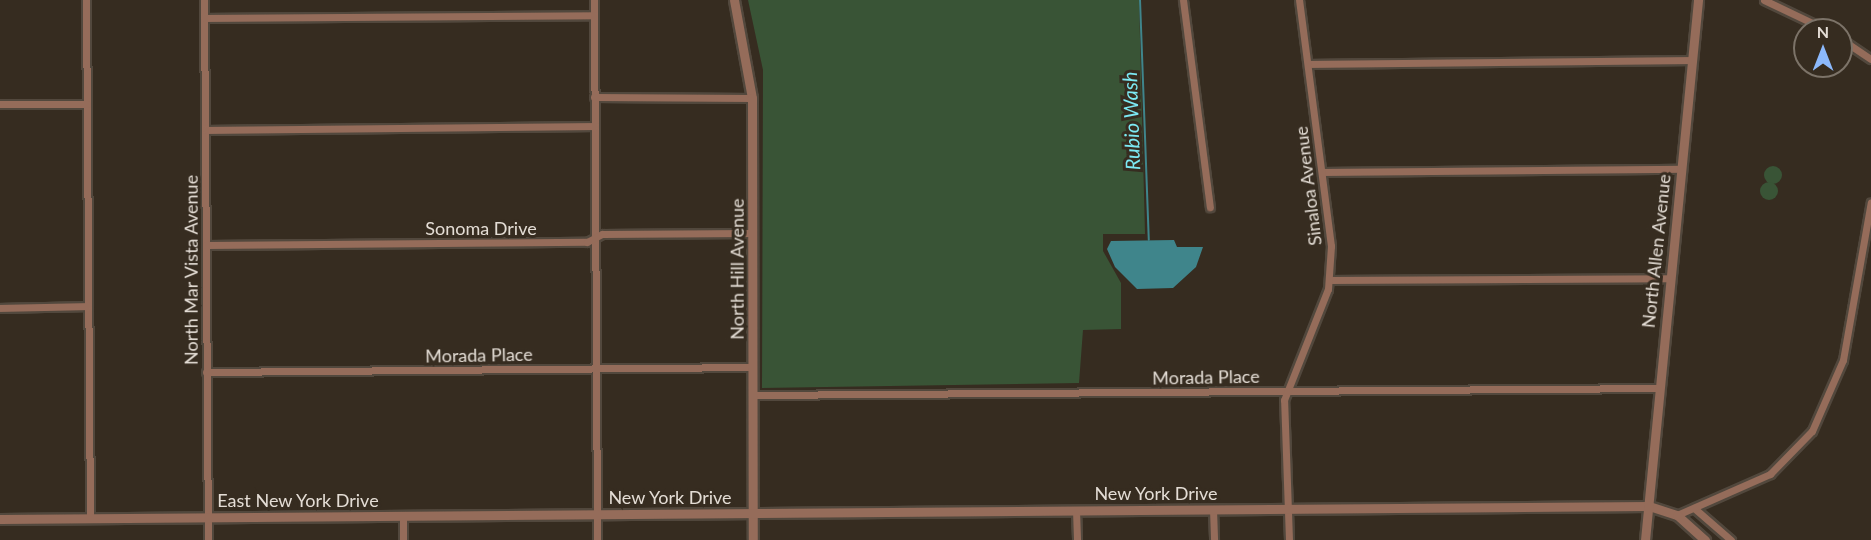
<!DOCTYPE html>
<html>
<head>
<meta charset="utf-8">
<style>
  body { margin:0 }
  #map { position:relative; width:1871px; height:540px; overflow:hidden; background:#362c20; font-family:Lato,sans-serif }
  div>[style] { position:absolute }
  .green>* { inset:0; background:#395436 }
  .round { border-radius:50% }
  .water>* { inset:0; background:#3f858b }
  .stream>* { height:2px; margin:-1px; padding:0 1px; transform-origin:1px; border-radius:1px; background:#3f858b }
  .roads { filter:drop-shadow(2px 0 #52483d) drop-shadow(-2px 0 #52483d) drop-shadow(0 2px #52483d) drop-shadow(0 -2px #52483d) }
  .minor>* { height:7px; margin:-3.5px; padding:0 3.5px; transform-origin:3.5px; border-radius:3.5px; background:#956c5a }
  .tertiary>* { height:9px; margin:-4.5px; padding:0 4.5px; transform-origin:4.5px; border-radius:4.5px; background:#956c5a }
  span { translate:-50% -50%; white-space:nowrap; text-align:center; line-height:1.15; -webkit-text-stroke:6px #362c20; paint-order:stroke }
  .street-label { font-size:18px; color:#e4ddd5 }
  .water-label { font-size:20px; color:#7ce9f3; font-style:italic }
  .north { position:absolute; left:1793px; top:18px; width:60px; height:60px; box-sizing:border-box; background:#362c20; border:2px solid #7c7368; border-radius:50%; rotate:0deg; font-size:16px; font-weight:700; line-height:24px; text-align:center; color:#e4ddd5 }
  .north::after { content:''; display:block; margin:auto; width:21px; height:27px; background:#8cb9fc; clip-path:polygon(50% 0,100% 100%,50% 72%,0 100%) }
</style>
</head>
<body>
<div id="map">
  <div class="green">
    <div style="clip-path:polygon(748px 0,1139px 0,1145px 234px,1103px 234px,1103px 251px,1121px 283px,1121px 329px,1083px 330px,1079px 383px,762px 388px,763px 70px)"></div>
    <div class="round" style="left:1764px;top:166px;width:18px;height:18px"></div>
    <div class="round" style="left:1760px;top:182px;width:18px;height:18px"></div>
  </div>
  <div class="water">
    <div style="clip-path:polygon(1174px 240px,1177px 247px,1203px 247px,1196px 267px,1173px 288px,1137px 289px,1115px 267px,1107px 249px,1111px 241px)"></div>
  </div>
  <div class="stream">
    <div style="left:1140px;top:0;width:240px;rotate:87.9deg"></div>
  </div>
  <div class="roads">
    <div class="minor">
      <div style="left:86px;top:0;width:519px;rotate:89.56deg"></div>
      <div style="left:204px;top:0;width:540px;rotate:89.58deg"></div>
      <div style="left:594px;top:0;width:540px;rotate:89.68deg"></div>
      <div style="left:1183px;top:0;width:209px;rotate:82.6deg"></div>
      <div style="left:1764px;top:0;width:70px;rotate:25.5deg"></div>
      <div style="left:204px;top:18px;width:390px;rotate:-0.4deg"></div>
      <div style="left:1841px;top:39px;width:36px;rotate:34deg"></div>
      <div style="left:1308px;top:64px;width:384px;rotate:-0.6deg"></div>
      <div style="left:594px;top:97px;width:158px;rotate:0.4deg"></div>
      <div style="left:0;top:104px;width:87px"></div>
      <div style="left:206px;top:130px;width:389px;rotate:-0.6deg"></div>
      <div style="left:1324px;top:172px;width:357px;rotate:-0.5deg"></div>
      <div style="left:206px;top:245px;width:381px;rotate:-0.5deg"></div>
      <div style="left:587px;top:242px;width:17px;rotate:-28deg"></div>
      <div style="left:602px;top:234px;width:151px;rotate:-0.4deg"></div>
      <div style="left:1330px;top:280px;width:340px;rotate:-0.3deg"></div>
      <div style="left:0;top:308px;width:88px;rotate:-1.3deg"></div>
      <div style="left:206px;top:372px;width:547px;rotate:-0.52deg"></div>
      <div style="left:754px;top:395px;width:905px;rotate:-0.44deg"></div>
      <div style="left:1694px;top:508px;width:49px;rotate:40.9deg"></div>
      <div style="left:1213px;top:509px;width:31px;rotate:88deg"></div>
      <div style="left:1076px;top:510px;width:30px;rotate:88deg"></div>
      <div style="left:1677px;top:515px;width:102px;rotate:-23.8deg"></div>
      <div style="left:1770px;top:474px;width:60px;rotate:-45.7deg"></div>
      <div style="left:1812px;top:431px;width:77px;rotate:-66.4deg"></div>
      <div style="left:1843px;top:360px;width:160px;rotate:-80deg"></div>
      <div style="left:403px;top:516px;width:24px;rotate:90deg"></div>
      <div style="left:1289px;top:540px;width:140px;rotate:-92deg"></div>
      <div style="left:1284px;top:400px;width:119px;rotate:-68.4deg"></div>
      <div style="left:1328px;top:289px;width:43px;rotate:-86deg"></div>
      <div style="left:1331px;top:246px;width:248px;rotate:-97.4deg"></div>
    </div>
    <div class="tertiary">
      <div style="left:734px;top:0;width:100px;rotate:79.6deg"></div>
      <div style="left:752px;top:98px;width:442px;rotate:89.9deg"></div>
      <div style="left:0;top:519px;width:1649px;rotate:-0.45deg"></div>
      <div style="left:1649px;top:506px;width:29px;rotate:18deg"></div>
      <div style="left:1677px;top:515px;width:38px;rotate:42deg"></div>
      <div style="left:1645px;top:540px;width:543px;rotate:-84.39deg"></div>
    </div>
  </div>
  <div class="street-label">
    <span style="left:1308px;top:186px;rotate:-97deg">Sinaloa Avenue</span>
    <span style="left:481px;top:228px">Sonoma Drive</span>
    <span style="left:1656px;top:251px;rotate:-84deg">North Allen Avenue</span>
    <span style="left:737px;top:269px;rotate:-90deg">North Hill Avenue</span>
    <span style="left:191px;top:270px;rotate:-90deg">North Mar Vista Avenue</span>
    <span style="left:479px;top:355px;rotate:-1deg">Morada Place</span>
    <span style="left:1206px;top:377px;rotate:-1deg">Morada Place</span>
    <span style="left:1156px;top:493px">New York Drive</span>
    <span style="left:670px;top:497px">New York Drive</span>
    <span style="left:298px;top:500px">East New York Drive</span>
  </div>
  <div class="water-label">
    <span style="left:1131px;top:121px;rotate:-92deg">Rubio Wash</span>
  </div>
  <div class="north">N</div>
</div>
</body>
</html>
